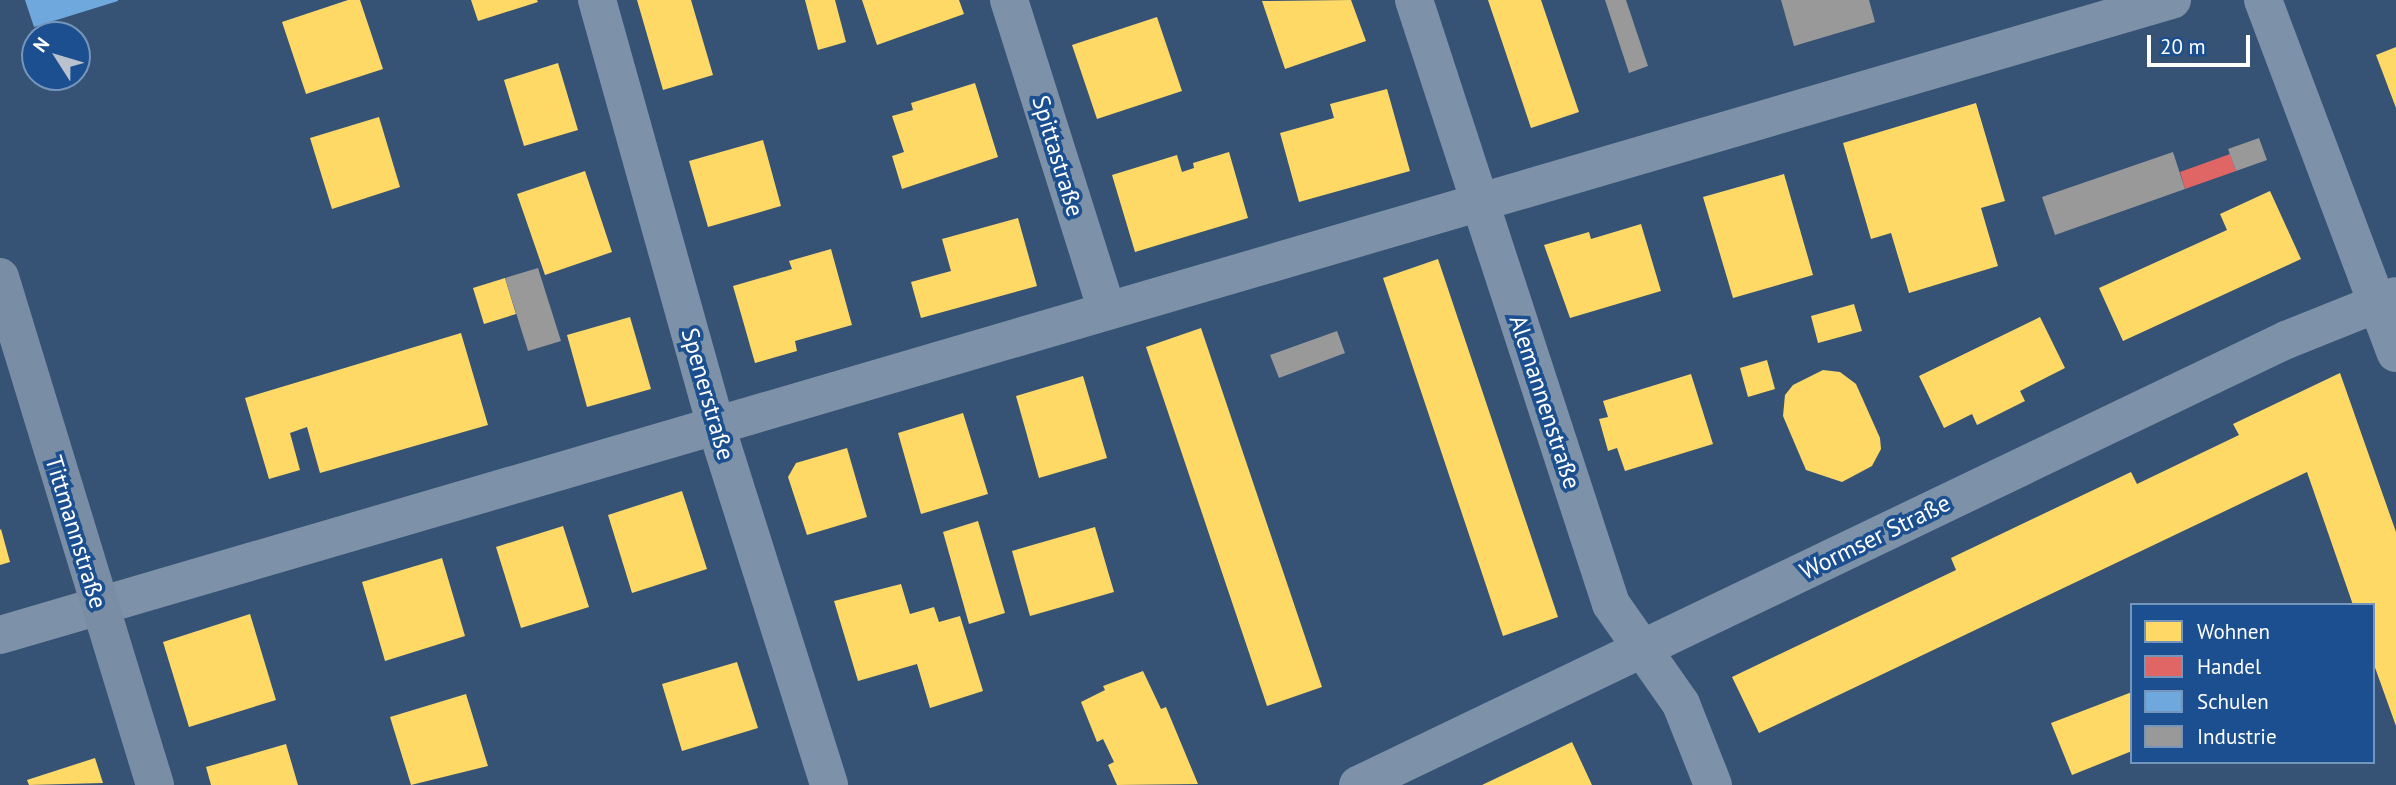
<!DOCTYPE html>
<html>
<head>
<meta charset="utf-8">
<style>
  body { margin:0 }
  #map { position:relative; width:2396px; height:785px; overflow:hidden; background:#365274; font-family:"PT Sans",sans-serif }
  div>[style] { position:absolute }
  .homes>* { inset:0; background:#ffd966 }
  .shops>* { inset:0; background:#e06666 }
  .schools>* { inset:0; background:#6fa8dc }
  .industry>* { inset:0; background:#999 }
  .street>* { height:38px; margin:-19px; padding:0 19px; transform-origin:19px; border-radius:19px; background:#7d92a8 }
  .secondary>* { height:38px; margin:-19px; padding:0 19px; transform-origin:19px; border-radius:19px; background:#798da4 }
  span { translate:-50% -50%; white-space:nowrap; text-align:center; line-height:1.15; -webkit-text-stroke:7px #1b4f8f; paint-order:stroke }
  .street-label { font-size:24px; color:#fff }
  .legend { position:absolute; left:2130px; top:603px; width:245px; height:161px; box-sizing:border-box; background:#1b4f8f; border:2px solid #7695bc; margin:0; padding:9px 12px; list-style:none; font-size:21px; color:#fff }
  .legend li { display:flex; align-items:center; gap:14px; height:35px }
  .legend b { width:35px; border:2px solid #7695bc }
  .north { position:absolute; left:21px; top:21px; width:70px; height:70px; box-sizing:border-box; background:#1b4f8f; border:2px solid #7695bc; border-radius:50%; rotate:307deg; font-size:19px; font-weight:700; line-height:28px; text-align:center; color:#fff }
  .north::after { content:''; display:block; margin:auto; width:24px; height:32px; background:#b9c2ce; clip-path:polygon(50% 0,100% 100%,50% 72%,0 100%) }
  .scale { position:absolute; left:2147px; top:35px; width:103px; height:32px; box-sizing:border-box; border:4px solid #fff; border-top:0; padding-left:9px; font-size:21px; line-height:24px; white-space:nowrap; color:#fff; -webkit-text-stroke:5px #1b4f8f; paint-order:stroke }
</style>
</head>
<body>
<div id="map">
  <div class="homes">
    <div style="clip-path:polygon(348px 0,360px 0,383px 69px,306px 94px,282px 22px)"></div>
    <div style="clip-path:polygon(471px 0,537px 0,538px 2px,478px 21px)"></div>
    <div style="clip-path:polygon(637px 0,691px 0,713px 75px,663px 90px)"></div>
    <div style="clip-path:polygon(805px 0,835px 0,846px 42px,818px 50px)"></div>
    <div style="clip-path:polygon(862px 0,959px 0,964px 14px,877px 45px)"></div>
    <div style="clip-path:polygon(1351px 0,1366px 41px,1285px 69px,1262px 1px)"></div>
    <div style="clip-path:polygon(1488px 0,1541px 0,1579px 112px,1531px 128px)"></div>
    <div style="clip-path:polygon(1157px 17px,1182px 91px,1097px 119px,1072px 45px)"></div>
    <div style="clip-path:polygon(2396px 47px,2396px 108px,2376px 55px)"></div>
    <div style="clip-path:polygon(558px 63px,578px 130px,524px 146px,504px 80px)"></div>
    <div style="clip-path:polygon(975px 83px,998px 157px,902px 189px,892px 156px,904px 152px,892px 116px,913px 110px,911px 103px)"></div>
    <div style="clip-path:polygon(1387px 89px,1410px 171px,1299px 202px,1280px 133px,1334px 118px,1330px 104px)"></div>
    <div style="clip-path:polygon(1976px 103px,2005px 201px,1981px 208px,1998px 266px,1909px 293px,1891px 233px,1871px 239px,1843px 143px)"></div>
    <div style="clip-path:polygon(379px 117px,400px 187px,332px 209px,310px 138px)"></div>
    <div style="clip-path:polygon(763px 140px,781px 206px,708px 227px,689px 161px)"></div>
    <div style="clip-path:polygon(1229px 152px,1248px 218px,1135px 252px,1112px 175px,1177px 155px,1182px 172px,1194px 168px,1193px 163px)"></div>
    <div style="clip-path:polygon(585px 171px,612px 252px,545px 275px,517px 194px)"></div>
    <div style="clip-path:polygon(1784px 174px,1813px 275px,1733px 298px,1703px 197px)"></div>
    <div style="clip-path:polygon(2270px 191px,2301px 259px,2123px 341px,2099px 288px,2227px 230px,2220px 214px)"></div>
    <div style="clip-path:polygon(1018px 218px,1037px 286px,921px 318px,911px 282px,951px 271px,942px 239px)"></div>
    <div style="clip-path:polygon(1641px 224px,1661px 291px,1570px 318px,1544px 245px,1589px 232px,1591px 239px)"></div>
    <div style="clip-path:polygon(831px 249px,852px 325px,795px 341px,797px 351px,755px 363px,733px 286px,792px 269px,789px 261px)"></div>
    <div style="clip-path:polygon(1438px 259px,1558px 617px,1503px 636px,1383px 278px)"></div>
    <div style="clip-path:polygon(505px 278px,516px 314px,484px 324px,473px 288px)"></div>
    <div style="clip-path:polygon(1854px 304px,1862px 331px,1818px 343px,1811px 316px)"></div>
    <div style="clip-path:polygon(630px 317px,651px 389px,587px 407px,567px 335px)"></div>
    <div style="clip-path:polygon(2040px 317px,2065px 368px,2020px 391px,2025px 401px,1977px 425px,1972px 414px,1944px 428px,1919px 376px)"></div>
    <div style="clip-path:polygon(1201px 328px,1322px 687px,1267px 706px,1146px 347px)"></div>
    <div style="clip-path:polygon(461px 333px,488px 425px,320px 473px,307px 427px,290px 433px,300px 470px,269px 479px,245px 398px)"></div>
    <div style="clip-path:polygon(1767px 360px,1775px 389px,1748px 397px,1740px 368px)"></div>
    <div style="clip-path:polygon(1823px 370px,1840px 372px,1856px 384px,1880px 438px,1881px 449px,1872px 466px,1842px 482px,1806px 470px,1783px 416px,1785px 395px,1793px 385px)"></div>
    <div style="clip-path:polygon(2340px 373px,2396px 532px,2396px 726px,2373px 662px,2373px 605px,2353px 605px,2307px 472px,1759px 733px,1732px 677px,1956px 570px,1951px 558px,2131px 472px,2137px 484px,2239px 435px,2233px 424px)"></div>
    <div style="clip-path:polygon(1691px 374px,1713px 444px,1625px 471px,1617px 448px,1608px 451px,1599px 419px,1608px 417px,1603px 401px)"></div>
    <div style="clip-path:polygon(1083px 376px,1107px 458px,1039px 478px,1016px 396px)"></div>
    <div style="clip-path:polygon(963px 413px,988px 494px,921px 514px,898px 433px)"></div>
    <div style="clip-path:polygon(847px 448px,867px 517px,807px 535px,788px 477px,796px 463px)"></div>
    <div style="clip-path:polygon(682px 491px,707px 569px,632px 593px,608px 515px)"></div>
    <div style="clip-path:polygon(978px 521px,1005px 613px,969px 624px,943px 532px)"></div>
    <div style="clip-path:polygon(563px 526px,589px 607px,521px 628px,496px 547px)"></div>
    <div style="clip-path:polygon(1095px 527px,1114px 592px,1030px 616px,1012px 551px)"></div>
    <div style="clip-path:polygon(1px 529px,10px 562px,0 565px,0 530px)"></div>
    <div style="clip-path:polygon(442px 558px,465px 636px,385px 661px,362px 582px)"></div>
    <div style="clip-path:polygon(901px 584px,910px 614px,934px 607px,939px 622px,960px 616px,983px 691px,930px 708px,917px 664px,858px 681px,834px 601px)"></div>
    <div style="clip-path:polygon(250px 614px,276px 700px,189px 727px,163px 642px)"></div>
    <div style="clip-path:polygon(737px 662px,758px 728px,682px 751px,662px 684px)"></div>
    <div style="clip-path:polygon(1143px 671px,1161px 709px,1166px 707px,1198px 784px,1117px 785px,1108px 765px,1114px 762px,1103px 739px,1097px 742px,1081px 702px,1105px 690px,1103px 686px)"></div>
    <div style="clip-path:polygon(2132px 692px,2132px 751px,2072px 775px,2051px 723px)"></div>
    <div style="clip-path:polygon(466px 694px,488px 766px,411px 785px,390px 717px)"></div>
    <div style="clip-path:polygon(1572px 742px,1592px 785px,1482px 785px)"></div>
    <div style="clip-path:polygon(286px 744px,298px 785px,211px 785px,206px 767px)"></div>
    <div style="clip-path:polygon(95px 758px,103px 783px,29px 785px,27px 780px)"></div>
  </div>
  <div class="shops">
    <div style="clip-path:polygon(2230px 154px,2236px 171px,2185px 189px,2180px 172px)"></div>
  </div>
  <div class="schools">
    <div style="clip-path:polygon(25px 0,118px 0,118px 1px,34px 27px)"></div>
  </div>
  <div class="industry">
    <div style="clip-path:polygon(1605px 0,1626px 0,1648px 66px,1629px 73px)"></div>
    <div style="clip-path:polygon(1781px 0,1869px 0,1875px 22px,1794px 46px)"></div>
    <div style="clip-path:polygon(2259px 138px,2267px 160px,2236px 171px,2228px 149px)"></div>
    <div style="clip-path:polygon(2173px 152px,2185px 189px,2055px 235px,2042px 197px)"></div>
    <div style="clip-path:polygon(538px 268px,561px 341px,528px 351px,505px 278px)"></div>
    <div style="clip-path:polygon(1337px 331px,1345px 353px,1279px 378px,1270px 355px)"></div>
  </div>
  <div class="street">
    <div style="left:597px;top:0;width:442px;rotate:74.4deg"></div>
    <div style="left:716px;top:426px;width:376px;rotate:72.5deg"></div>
    <div style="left:1009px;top:0;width:326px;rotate:72.5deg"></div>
    <div style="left:1414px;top:0;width:635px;rotate:71.94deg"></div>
    <div style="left:1611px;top:604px;width:122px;rotate:55deg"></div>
    <div style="left:1681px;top:704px;width:87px;rotate:68.4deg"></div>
    <div style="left:2263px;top:0;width:377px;rotate:69.4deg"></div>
    <div style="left:0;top:635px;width:2263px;rotate:-16.3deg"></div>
    <div style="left:1358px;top:785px;width:1029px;rotate:-25.62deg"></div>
    <div style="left:2286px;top:340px;width:118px;rotate:-21.8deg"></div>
  </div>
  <div class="secondary">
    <div style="left:0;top:277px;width:531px;rotate:73.03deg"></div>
  </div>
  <div class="street-label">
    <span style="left:1058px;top:156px;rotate:73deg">Spittastraße</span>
    <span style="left:708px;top:394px;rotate:74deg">Spenerstraße</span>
    <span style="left:1545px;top:402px;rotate:72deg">Alemannenstraße</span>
    <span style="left:76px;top:532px;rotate:73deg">Tittmannstraße</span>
    <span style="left:1875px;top:537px;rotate:-26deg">Wormser Straße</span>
  </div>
  <ul class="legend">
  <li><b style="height:19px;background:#ffd966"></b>Wohnen</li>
  <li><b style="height:19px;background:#e06666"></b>Handel</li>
  <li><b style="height:19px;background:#6fa8dc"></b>Schulen</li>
  <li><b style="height:19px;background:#999"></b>Industrie</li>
  </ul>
  <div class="north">N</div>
  <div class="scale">20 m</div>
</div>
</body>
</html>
